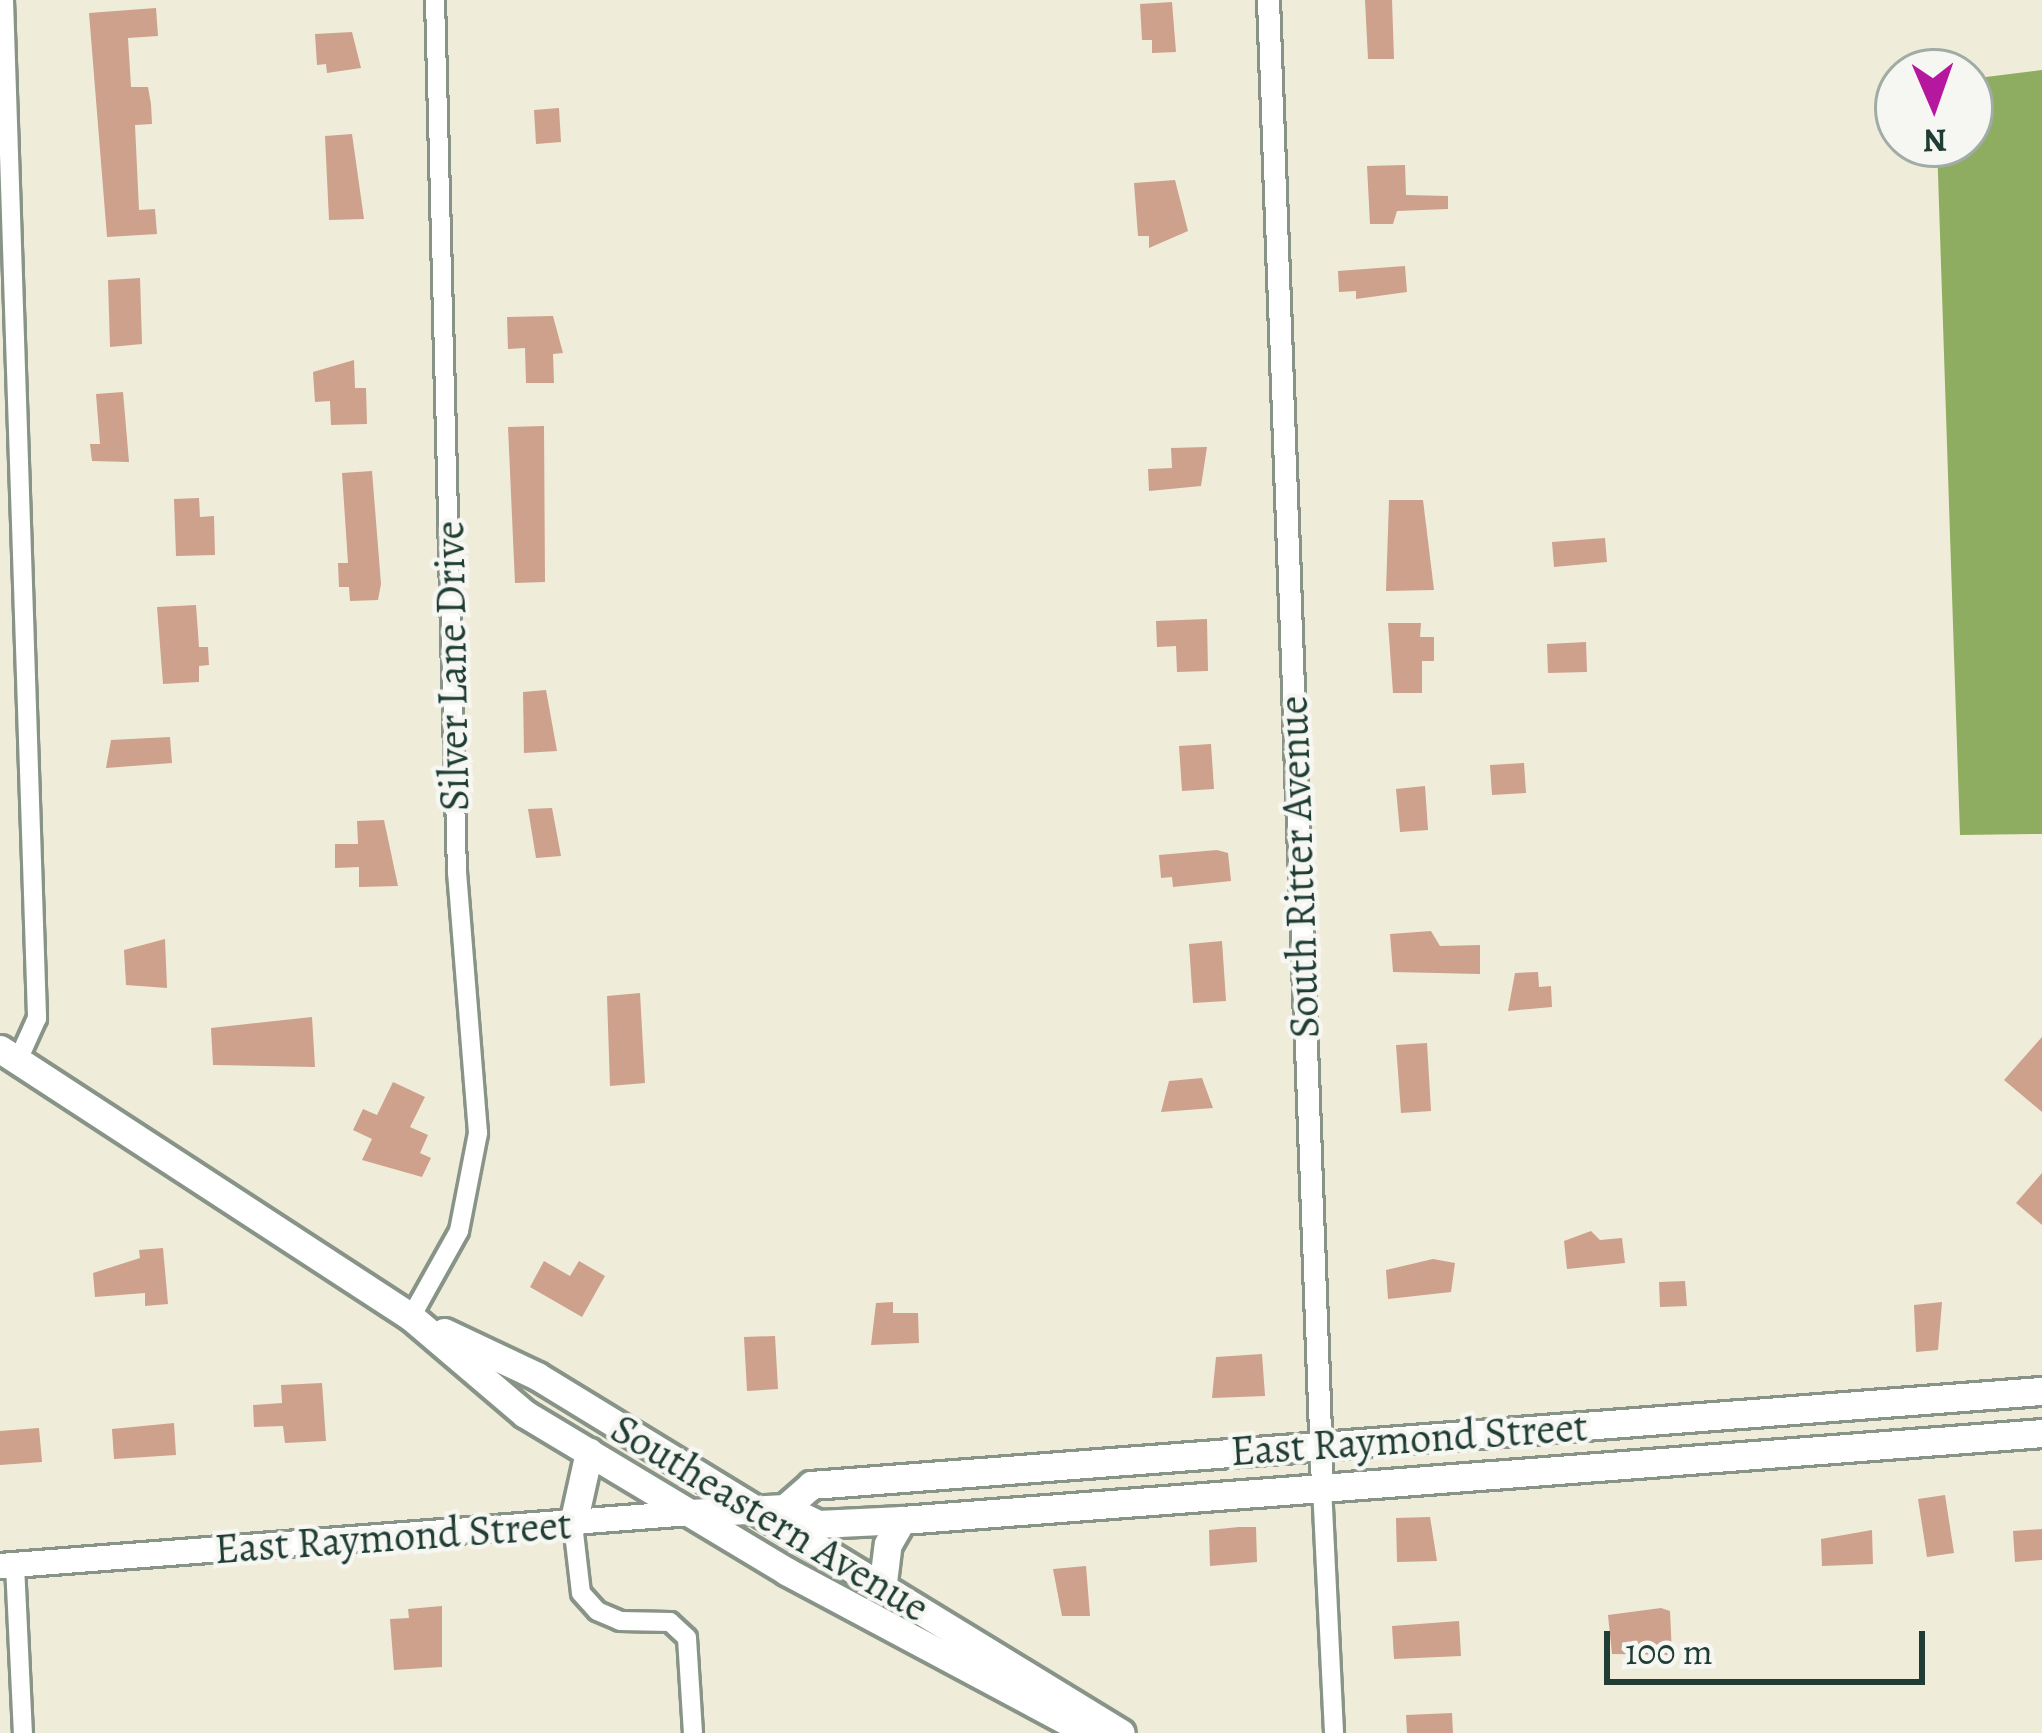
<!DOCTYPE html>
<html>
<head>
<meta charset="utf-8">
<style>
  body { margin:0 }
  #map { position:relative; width:2042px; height:1733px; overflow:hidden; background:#f0ecda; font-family:Alegreya,serif }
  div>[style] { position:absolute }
  .forest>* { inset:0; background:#8fad60 }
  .building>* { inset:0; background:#cda18b }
  .roads { filter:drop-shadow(3px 0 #889487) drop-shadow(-3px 0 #889487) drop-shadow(0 3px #889487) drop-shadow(0 -3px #889487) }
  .minor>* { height:18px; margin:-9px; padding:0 9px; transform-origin:9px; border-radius:9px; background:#fff }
  .tertiary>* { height:21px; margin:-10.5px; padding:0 10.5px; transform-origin:10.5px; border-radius:10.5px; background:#fff }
  .secondary>* { height:24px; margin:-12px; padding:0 12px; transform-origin:12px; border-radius:12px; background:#fff }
  .primary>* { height:27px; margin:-13.5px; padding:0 13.5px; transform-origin:13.5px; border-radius:13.5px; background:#fff }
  span { translate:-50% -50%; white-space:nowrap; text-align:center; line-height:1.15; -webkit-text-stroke:9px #f6f6f2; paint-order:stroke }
  .street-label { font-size:42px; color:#1f3d34 }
  .north { position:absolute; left:1874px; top:48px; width:120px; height:120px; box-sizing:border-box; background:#f6f6f2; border:3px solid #a0aca6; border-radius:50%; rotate:178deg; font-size:33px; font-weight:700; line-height:48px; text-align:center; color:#1f3d34 }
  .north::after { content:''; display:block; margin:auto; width:42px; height:54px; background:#b5179e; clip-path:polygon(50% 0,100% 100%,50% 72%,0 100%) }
  .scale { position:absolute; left:1604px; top:1631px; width:321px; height:54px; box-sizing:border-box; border:6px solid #1f3d34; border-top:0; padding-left:15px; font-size:36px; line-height:42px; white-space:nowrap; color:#1f3d34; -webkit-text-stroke:9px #f6f6f2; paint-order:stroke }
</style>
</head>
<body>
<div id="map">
  <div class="forest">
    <div style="clip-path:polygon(2042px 70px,2042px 834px,1960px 835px,1937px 144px,1970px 144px,1970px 79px)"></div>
  </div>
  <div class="building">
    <div style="clip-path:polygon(1365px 0,1392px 0,1394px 59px,1368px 59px)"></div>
    <div style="clip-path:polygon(1172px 2px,1176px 52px,1152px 53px,1152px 40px,1142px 40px,1140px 4px)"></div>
    <div style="clip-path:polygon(156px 8px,158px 36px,128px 38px,131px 87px,148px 87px,151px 104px,152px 124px,135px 125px,139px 210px,155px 209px,157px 234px,107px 237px,89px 13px)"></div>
    <div style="clip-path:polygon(352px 32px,361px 68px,327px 73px,326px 64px,317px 65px,315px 34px)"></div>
    <div style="clip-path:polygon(559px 108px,561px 142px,536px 144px,534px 110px)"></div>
    <div style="clip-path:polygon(352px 134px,364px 219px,329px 220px,325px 136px)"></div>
    <div style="clip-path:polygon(1405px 165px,1406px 195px,1448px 196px,1448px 209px,1397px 211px,1393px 224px,1370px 224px,1367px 166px)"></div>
    <div style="clip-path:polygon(1175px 180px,1188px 231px,1149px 248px,1149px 236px,1138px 236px,1134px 183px)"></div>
    <div style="clip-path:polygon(1405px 266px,1407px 292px,1356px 299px,1356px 291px,1339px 292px,1338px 271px)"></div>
    <div style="clip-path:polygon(140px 278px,142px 344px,110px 347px,108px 280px)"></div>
    <div style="clip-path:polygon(553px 316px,563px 353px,553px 354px,554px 383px,526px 383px,525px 348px,508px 349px,507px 317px)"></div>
    <div style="clip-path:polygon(354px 360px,355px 388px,366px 388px,367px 424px,331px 425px,330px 401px,315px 402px,313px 372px)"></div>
    <div style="clip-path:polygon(123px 392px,129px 462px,92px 461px,90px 444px,100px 444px,96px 394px)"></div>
    <div style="clip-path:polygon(544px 426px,545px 582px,515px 583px,508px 427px)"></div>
    <div style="clip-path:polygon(1207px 447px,1201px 486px,1149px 491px,1148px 469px,1172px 468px,1171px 448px)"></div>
    <div style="clip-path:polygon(372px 471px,381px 584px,378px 600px,350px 601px,349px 587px,339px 587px,338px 563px,348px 563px,342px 473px)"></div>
    <div style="clip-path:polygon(199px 498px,200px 517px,214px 516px,215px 555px,176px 556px,174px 499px)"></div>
    <div style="clip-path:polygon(1389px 500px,1423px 500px,1434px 590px,1386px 591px)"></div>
    <div style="clip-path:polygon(1605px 538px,1607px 562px,1554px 567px,1552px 542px)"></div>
    <div style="clip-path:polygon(196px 605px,199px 647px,208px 647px,209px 665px,199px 666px,199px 682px,163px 684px,157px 607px)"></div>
    <div style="clip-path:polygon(1207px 619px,1208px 671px,1177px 672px,1176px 646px,1157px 647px,1156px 621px)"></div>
    <div style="clip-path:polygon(1388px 623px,1421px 623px,1420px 637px,1434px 637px,1434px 661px,1422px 661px,1422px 693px,1393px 693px)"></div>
    <div style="clip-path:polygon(1586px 642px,1587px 672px,1548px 673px,1547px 644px)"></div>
    <div style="clip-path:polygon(546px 690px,557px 751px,524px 753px,523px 692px)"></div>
    <div style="clip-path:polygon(170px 737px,172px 763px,106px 768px,111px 740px)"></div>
    <div style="clip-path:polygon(1211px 744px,1214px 789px,1182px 791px,1179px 746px)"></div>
    <div style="clip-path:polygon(1524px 763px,1526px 793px,1492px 795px,1490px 765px)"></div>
    <div style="clip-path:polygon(1425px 786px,1428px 830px,1400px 832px,1396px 789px)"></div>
    <div style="clip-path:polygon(552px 808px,561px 856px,536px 858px,528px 809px)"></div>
    <div style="clip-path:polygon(384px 820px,398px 886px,359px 887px,359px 867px,335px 868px,335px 844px,358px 844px,357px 821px)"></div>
    <div style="clip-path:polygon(1217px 850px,1228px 853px,1231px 881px,1173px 887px,1172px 877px,1161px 878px,1159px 855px)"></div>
    <div style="clip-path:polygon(1431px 931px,1440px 946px,1480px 945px,1480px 974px,1393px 972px,1390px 934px)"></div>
    <div style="clip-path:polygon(165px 939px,167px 988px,126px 985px,124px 950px)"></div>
    <div style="clip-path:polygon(1222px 941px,1226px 1001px,1193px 1003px,1189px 944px)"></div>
    <div style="clip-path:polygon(1538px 972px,1539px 987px,1551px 986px,1552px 1007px,1508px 1011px,1515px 973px)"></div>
    <div style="clip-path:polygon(640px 993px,645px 1083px,610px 1086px,607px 996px)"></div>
    <div style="clip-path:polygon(312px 1017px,315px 1067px,213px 1065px,211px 1028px)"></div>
    <div style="clip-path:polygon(2042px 1037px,2042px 1112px,2004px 1080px)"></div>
    <div style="clip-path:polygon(1427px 1043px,1431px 1111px,1401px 1113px,1396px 1045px)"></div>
    <div style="clip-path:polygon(1202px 1078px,1213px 1108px,1161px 1112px,1169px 1081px)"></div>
    <div style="clip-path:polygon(393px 1082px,425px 1097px,410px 1127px,428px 1135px,420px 1153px,431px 1158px,422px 1177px,362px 1160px,372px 1139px,353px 1130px,363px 1109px,377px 1115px)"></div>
    <div style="clip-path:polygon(2042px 1173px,2042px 1225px,2016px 1203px)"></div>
    <div style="clip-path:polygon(1591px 1231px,1600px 1240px,1622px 1238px,1625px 1263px,1567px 1269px,1564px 1241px)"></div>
    <div style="clip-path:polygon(163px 1248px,168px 1304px,145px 1306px,145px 1293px,95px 1297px,93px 1273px,140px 1258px,139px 1250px)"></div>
    <div style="clip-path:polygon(1433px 1259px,1455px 1263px,1451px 1292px,1388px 1299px,1386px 1270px)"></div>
    <div style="clip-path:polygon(544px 1261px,570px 1276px,579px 1261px,605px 1276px,582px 1317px,530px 1287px)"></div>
    <div style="clip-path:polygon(1685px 1281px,1687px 1306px,1660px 1307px,1659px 1282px)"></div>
    <div style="clip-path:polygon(893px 1302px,893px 1313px,918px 1313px,919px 1343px,871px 1345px,876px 1303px)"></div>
    <div style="clip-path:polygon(1942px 1302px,1938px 1350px,1916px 1352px,1914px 1305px)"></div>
    <div style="clip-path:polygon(775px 1336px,778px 1389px,747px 1391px,744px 1337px)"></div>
    <div style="clip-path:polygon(1262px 1354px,1265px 1396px,1212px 1398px,1216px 1357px)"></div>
    <div style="clip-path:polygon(322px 1383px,326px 1441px,285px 1443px,283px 1426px,254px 1427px,253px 1405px,282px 1403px,281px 1385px)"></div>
    <div style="clip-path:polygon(174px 1423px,176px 1455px,114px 1459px,112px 1429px)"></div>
    <div style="clip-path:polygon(39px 1428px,42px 1462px,0 1465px,0 1431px)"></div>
    <div style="clip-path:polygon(1945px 1495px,1954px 1553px,1927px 1557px,1918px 1499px)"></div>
    <div style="clip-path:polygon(1430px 1517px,1437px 1561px,1397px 1562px,1396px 1518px)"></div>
    <div style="clip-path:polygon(1239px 1527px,1256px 1527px,1257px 1562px,1210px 1566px,1209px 1530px)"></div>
    <div style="clip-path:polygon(2042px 1529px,2042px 1560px,2015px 1562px,2013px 1531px)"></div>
    <div style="clip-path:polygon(1872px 1530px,1873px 1564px,1822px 1566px,1821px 1539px)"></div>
    <div style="clip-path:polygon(1086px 1566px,1090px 1616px,1062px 1616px,1053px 1569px)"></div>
    <div style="clip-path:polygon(442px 1606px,442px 1667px,394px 1670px,390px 1619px,409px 1618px,408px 1609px)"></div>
    <div style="clip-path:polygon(1661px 1608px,1670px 1611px,1672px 1655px,1612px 1654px,1608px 1615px)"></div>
    <div style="clip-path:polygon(1459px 1621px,1461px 1656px,1394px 1659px,1392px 1626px)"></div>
    <div style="clip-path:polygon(1452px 1713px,1453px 1733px,1407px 1733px,1406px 1715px)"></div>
  </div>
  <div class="roads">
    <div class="minor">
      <div style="left:4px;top:0;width:1019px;rotate:88.14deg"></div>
      <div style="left:37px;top:1018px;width:46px;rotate:114.3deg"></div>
      <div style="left:411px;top:1317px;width:98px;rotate:-60.8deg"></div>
      <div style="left:459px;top:1231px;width:100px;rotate:-79deg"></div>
      <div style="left:478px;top:1133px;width:261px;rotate:-94.6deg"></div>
      <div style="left:457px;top:873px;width:873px;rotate:-91.44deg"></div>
      <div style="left:1322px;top:1487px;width:246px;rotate:87.2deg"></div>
      <div style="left:573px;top:1524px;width:69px;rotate:83.4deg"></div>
      <div style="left:581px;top:1593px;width:24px;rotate:48deg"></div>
      <div style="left:597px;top:1611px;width:25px;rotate:23deg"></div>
      <div style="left:620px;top:1621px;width:50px;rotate:1.1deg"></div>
      <div style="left:670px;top:1622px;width:23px;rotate:43deg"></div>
      <div style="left:687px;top:1638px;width:95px;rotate:86.4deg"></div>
      <div style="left:15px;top:1565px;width:168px;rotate:87.3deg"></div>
    </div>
    <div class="tertiary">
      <div style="left:1268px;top:0;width:1488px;rotate:87.92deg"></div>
    </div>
    <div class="secondary">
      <div style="left:0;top:1566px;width:692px;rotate:-4.39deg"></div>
    </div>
    <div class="primary">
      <div style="left:0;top:1049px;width:491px;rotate:33.1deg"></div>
      <div style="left:411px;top:1317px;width:150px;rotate:40.4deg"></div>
      <div style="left:525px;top:1414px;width:305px;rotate:31deg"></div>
      <div style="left:786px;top:1571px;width:344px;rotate:28.1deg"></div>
      <div style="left:444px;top:1332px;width:103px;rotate:25.3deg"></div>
      <div style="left:537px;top:1376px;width:684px;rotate:31.44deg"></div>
      <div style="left:785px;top:1508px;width:35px;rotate:-41deg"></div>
      <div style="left:811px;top:1485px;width:1235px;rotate:-4.37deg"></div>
      <div style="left:690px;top:1513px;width:95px;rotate:-3deg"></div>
      <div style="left:785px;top:1508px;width:37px;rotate:26deg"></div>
      <div style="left:818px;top:1524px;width:84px;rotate:-2.7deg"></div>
      <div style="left:902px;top:1520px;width:1143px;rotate:-4.36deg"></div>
      <div style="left:573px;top:1524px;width:74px;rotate:-77.5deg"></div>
      <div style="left:883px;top:1582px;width:38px;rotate:-83deg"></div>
      <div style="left:888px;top:1544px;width:28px;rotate:-60deg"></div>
    </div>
  </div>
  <div class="street-label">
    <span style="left:452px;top:666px;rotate:-91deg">Silver Lane Drive</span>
    <span style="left:1299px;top:867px;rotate:-92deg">South Ritter Avenue</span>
    <span style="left:1409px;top:1439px;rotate:-4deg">East Raymond Street</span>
    <span style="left:770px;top:1518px;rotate:31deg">Southeastern Avenue</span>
    <span style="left:393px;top:1537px;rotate:-4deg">East Raymond Street</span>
  </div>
  <div class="north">N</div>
  <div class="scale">100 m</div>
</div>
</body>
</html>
